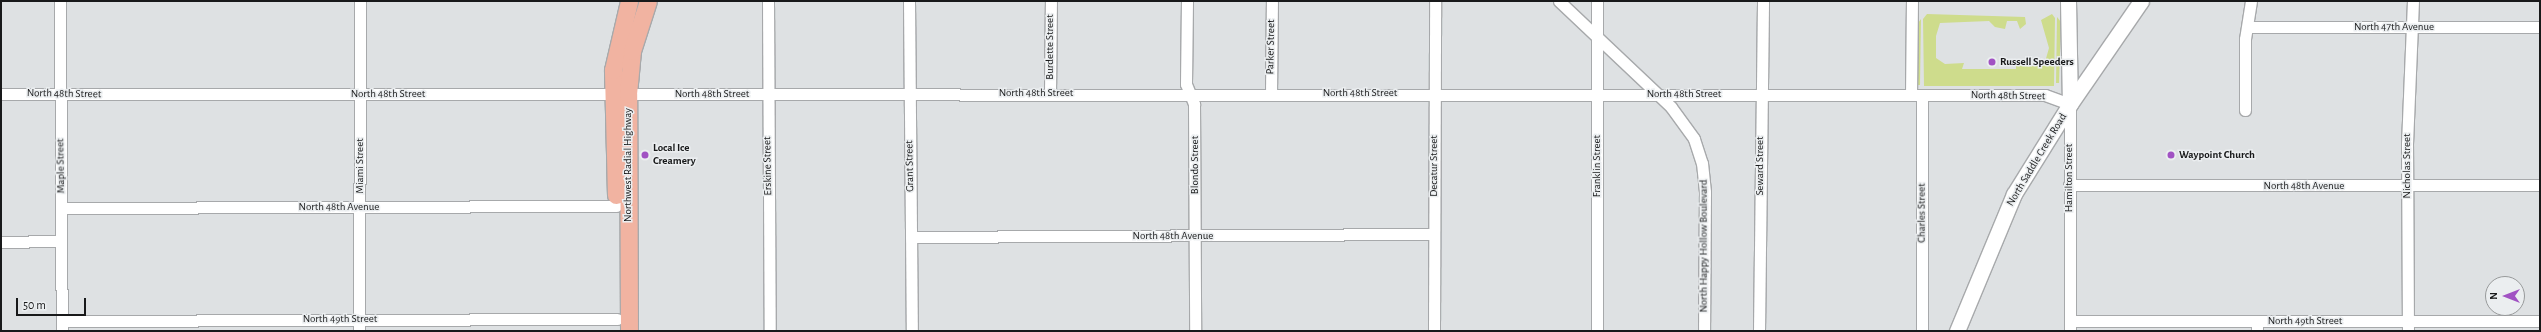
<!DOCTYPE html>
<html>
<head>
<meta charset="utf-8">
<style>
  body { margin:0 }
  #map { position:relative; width:2541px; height:332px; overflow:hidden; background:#dee1e3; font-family:"Alegreya Sans",sans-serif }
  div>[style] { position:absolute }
  .green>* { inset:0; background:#cedc8c }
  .roads { filter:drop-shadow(1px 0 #a7a9ab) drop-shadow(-1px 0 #a7a9ab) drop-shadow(0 1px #a7a9ab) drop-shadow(0 -1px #a7a9ab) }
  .street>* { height:11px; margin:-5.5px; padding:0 5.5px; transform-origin:5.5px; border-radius:5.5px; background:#fff }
  .secondary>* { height:15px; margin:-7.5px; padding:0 7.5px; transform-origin:7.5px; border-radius:7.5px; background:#fff }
  .primary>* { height:17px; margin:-8.5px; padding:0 8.5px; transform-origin:8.5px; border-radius:8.5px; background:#f1b3a1 }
  .dots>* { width:11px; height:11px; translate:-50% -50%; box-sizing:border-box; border:2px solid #ebeef0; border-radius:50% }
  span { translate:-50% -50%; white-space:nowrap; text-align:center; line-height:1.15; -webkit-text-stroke:3px #ebeef0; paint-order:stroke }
  .street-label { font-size:11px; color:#18191a }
  .poi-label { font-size:11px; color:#18191a; font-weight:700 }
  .left { translate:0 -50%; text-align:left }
  .frame { position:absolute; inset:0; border:2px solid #18191a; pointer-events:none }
  .north { position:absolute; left:2485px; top:276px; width:40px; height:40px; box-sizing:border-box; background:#ebeef0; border:1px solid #97999a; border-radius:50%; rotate:270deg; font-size:11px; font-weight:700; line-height:16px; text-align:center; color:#18191a }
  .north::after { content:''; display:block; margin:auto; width:14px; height:18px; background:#a152c3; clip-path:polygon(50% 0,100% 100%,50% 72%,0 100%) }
  .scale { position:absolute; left:16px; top:298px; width:70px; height:18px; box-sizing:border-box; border:2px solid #18191a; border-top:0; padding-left:5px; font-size:12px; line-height:14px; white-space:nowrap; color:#18191a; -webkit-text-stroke:3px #ebeef0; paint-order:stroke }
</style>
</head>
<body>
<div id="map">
  <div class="green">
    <div style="clip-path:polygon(1927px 14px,2025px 17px,2026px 24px,2020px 29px,2017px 21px,2007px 21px,2005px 29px,1995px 27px,1989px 21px,1940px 23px,1936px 36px,1936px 58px,1945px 64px,1964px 63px,1962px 69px,2016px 69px,2016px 63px,2045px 62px,2049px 48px,2041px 20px,2052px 14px,2055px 18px,2054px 86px,1924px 86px,1923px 19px)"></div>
    <div style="clip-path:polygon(2057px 17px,2061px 22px,2059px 83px,2056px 83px)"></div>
    <div style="clip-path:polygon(1921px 19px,1920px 85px,1918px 85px,1918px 23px)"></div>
  </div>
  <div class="roads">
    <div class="street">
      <div style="left:60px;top:1px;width:330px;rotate:89.7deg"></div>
      <div style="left:768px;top:1px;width:330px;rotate:89.7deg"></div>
      <div style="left:909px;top:1px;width:330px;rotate:89.5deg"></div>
      <div style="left:1187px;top:1px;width:83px;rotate:90.7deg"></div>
      <div style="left:1186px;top:84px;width:22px;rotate:68deg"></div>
      <div style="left:1194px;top:104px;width:227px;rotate:89.7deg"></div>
      <div style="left:1559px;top:1px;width:154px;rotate:43.4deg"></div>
      <div style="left:1671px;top:107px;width:39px;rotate:54deg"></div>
      <div style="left:1694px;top:139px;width:25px;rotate:72deg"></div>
      <div style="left:1702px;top:163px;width:29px;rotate:84deg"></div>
      <div style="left:1705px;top:192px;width:139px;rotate:90.4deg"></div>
      <div style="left:2248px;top:27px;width:292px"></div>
      <div style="left:1050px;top:93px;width:92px;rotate:-89.4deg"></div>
      <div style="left:1271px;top:93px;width:92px;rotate:-89.4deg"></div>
      <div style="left:1px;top:94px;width:2044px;rotate:0.03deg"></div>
      <div style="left:2045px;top:95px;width:27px;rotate:20deg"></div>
      <div style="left:2070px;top:104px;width:227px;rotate:90deg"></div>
      <div style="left:1911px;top:95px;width:94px;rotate:-89.4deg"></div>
      <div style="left:2245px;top:110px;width:71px;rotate:-90deg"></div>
      <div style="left:2245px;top:39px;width:38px;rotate:-81deg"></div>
      <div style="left:2069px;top:185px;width:471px"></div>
      <div style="left:62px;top:208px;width:554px;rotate:-0.21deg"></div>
      <div style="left:911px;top:237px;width:523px;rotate:-0.33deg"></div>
      <div style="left:1px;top:242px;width:60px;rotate:-1deg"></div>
      <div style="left:62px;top:321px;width:555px;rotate:-0.21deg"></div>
      <div style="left:2070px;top:321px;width:470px"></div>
      <div style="left:2257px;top:321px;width:10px;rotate:90deg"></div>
      <div style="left:359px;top:331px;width:330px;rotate:-89.8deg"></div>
      <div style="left:1434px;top:331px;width:330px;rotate:-89.8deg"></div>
      <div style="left:1597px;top:331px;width:330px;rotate:-90deg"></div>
      <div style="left:1759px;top:331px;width:330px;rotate:-89.3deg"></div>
      <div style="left:1922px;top:331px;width:236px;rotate:-90deg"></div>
      <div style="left:2408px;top:331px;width:187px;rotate:-90.3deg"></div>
      <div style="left:2407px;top:144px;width:143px;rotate:-87.6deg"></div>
    </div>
    <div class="secondary">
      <div style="left:2068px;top:1px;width:103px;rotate:88.9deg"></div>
      <div style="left:1957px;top:331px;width:148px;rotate:-67.4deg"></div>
      <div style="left:2014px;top:194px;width:106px;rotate:-58.1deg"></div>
      <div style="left:2070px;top:104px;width:125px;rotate:-55.4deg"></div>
    </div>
    <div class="primary">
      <div style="left:616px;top:195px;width:125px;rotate:-91.4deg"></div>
      <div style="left:613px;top:70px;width:71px;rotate:-76.9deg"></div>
      <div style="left:629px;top:331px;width:237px;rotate:-90.2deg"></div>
      <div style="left:628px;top:94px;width:43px;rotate:-84.7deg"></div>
      <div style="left:632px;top:51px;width:52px;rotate:-72.3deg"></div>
    </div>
  </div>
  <div class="dots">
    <div style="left:1992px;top:62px;background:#a152c3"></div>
    <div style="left:645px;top:155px;background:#a152c3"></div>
    <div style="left:2171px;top:155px;background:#a152c3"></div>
  </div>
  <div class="street-label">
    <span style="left:2394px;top:27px">North 47th Avenue</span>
    <span style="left:1050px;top:47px;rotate:-90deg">Burdette Street</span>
    <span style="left:1271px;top:47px;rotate:-89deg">Parker Street</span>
    <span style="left:1036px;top:93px">North 48th Street</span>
    <span style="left:1360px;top:93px">North 48th Street</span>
    <span style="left:64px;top:94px;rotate:1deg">North 48th Street</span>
    <span style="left:388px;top:94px">North 48th Street</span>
    <span style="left:712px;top:94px">North 48th Street</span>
    <span style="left:1684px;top:94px">North 48th Street</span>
    <span style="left:2008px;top:96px;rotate:1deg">North 48th Street</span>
    <span style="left:2037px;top:160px;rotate:-59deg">North Saddle Creek Road</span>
    <span style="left:628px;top:165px;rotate:-90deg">Northwest Radial Highway</span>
    <span style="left:1195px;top:165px;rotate:-90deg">Blondo Street</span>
    <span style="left:61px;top:166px;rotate:-91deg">Maple Street</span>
    <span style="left:360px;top:166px;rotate:-90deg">Miami Street</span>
    <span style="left:768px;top:166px;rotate:-91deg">Erskine Street</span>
    <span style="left:910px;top:166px;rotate:-91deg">Grant Street</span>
    <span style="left:1434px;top:166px;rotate:-90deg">Decatur Street</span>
    <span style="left:1597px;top:166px;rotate:-90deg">Franklin Street</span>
    <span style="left:1760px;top:166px;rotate:-90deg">Seward Street</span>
    <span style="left:2407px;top:166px;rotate:-90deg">Nicholas Street</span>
    <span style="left:2069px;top:178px;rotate:-90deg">Hamilton Street</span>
    <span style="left:2304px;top:186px">North 48th Avenue</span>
    <span style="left:339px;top:207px">North 48th Avenue</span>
    <span style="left:1922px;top:213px;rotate:-90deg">Charles Street</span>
    <span style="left:1173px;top:236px">North 48th Avenue</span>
    <span style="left:1704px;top:246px;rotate:-90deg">North Happy Hollow Boulevard</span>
    <span style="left:340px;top:319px">North 49th Street</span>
    <span style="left:2305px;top:321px">North 49th Street</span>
  </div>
  <div class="poi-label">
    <span class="left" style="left:2000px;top:62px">Russell Speeders</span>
    <span class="left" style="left:653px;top:155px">Local Ice<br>Creamery</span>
    <span class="left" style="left:2179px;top:155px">Waypoint Church</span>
  </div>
  <div class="frame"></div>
  <div class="north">N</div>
  <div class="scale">50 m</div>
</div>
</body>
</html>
